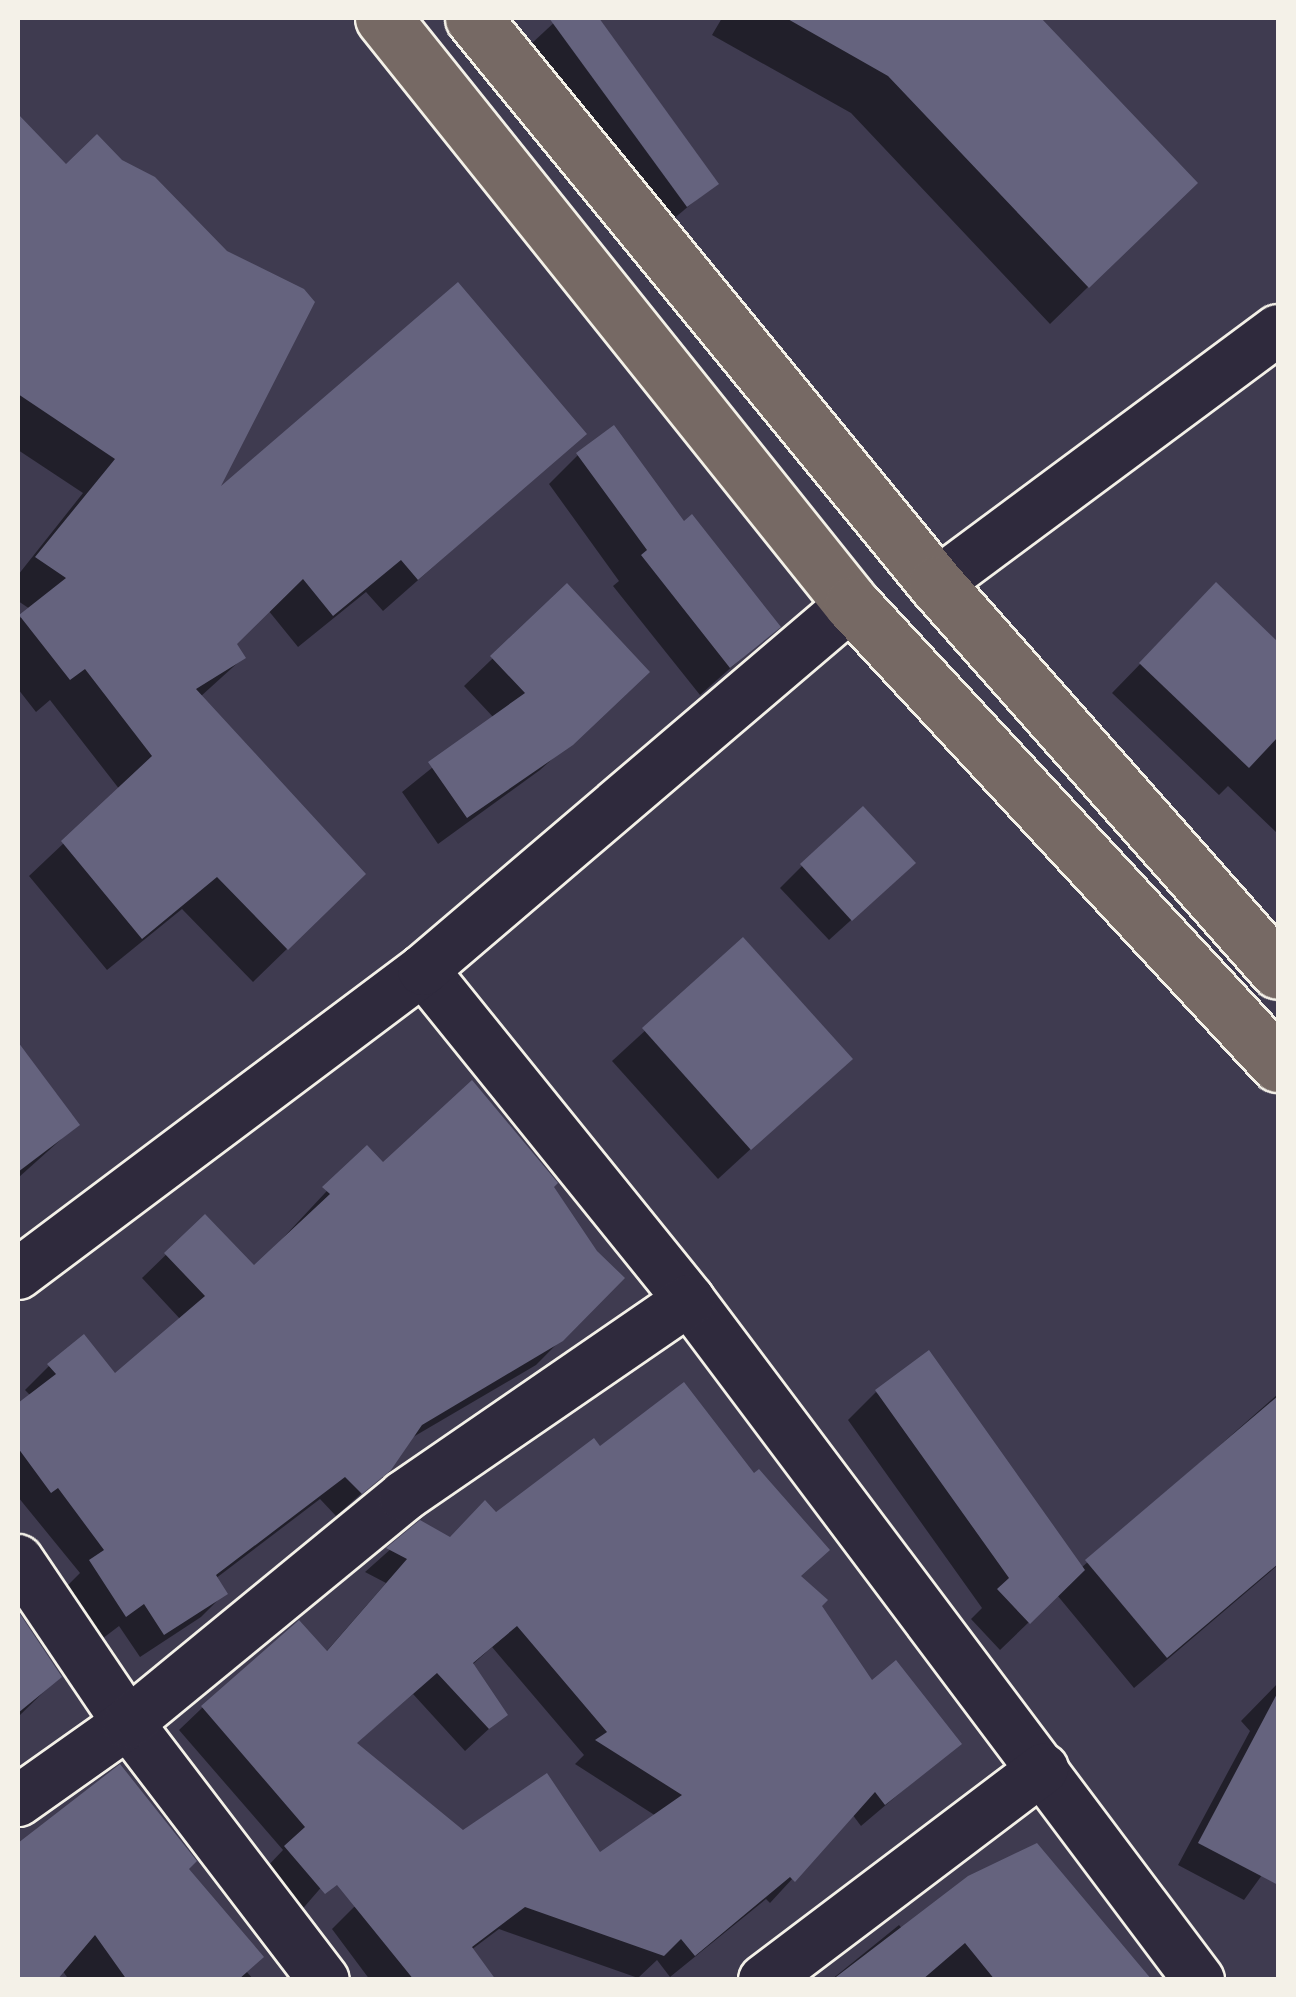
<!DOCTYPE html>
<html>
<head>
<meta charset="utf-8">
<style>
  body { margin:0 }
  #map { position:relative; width:1296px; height:1997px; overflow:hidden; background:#3f3b50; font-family:"Comic Neue",sans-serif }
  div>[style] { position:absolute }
  .shadow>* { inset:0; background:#0007 }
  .building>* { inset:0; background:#65637e }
  .roads { filter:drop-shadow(2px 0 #f4f1e8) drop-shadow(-2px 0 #f4f1e8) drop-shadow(0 2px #f4f1e8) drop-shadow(0 -2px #f4f1e8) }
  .street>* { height:50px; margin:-25px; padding:0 25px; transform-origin:25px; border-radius:25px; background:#2f2a3d }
  .primary>* { height:55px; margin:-27.5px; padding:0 27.5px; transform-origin:27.5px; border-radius:27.5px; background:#766964 }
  span { translate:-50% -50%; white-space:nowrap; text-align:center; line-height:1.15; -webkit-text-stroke:8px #2f2a3d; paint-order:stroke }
  .frame { position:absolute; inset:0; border:20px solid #f4f1e8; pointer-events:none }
</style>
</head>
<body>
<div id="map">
  <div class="shadow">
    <div style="clip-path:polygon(559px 18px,596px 18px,716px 183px,664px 227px,531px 44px)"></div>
    <div style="clip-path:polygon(722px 18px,1038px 18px,1195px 183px,1050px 324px,851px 113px,712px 35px)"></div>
    <div style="clip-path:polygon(26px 127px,214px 496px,584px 434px,383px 611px,366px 592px,298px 647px,268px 610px,234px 644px,243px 658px,200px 697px,329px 908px,253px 982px,182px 909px,107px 970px,29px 876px,120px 790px,50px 700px,36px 712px,18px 689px,18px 620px,30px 609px,18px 601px,18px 575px,83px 493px,18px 450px,18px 135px)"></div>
    <div style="clip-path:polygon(578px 455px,683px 525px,777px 627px,700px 695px,613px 586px,619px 581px,549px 484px)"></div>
    <div style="clip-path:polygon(1216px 586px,1278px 645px,1278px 834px,1228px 786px,1219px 795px,1112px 693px)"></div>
    <div style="clip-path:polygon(567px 587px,619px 700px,540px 770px,438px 844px,402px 792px,494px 718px,464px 686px)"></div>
    <div style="clip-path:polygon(802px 866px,891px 884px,829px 940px,780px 888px)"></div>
    <div style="clip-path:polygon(743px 941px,849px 1059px,718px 1179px,612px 1061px)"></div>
    <div style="clip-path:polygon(30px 1062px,77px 1125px,18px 1178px,18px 1072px)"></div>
    <div style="clip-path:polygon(367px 1148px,383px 1166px,551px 1186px,595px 1253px,622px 1278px,536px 1365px,408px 1440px,389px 1469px,336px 1516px,320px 1499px,215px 1579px,225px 1593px,201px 1617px,140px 1657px,119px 1626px,102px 1639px,67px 1586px,80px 1573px,18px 1497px,18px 1406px,31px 1396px,25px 1390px,49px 1366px,115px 1376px,181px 1320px,142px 1278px,205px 1217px,254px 1269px)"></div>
    <div style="clip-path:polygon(876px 1392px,1081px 1568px,1278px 1394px,1278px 1565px,1134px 1688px,1057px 1595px,1000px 1650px,971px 1619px,982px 1608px,848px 1420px)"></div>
    <div style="clip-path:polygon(599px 1450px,799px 1577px,871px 1683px,959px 1743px,861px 1826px,852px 1814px,770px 1903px,766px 1899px,670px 1977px,657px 1960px,638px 1978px,499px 1929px,471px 1950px,492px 1980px,370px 1980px,332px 1929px,354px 1907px,599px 1856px,656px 1816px,575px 1764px,584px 1755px,492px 1647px,472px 1665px,505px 1714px,465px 1751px,413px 1694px,355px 1744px,408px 1787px,299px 1913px,263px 1871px,283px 1850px,179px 1730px,202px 1708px,325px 1653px,386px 1583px,365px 1572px,420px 1523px,450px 1540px)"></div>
    <div style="clip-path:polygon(18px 1615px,59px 1677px,18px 1717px)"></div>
    <div style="clip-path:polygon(1278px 1683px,1278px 1853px,1244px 1900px,1178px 1865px,1250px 1731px,1241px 1721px)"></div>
    <div style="clip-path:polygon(119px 1768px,246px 1971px,254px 1980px,69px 1980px,60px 1967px,47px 1980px,18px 1980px,18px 1848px)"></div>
    <div style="clip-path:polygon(970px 1878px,1149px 1980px,831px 1980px,899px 1925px,905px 1932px)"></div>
  </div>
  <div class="building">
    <div style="clip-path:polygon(549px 18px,599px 18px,719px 184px,687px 207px)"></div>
    <div style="clip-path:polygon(786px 18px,1041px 18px,1198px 183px,1089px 288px,888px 76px)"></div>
    <div style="clip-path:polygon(18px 114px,66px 164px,97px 134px,122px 160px,155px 177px,227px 251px,304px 289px,315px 302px,221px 486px,458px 282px,587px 434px,418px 580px,401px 560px,333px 616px,303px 579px,237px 644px,246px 658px,196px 689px,366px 874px,288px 950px,217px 877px,142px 939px,61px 841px,152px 756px,85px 669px,70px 680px,19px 615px,66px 578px,35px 557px,115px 459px,18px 394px)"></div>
    <div style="clip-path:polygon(614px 425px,684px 521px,692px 514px,781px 627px,730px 668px,641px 555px,647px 550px,576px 453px)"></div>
    <div style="clip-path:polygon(1216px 582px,1278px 642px,1278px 737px,1249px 768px,1139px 663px)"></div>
    <div style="clip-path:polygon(567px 583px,650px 672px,573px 745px,467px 818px,428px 762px,525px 693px,490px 656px)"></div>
    <div style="clip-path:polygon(863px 806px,916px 863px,852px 921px,800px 864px)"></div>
    <div style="clip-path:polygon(743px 937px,853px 1059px,751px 1150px,642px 1028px)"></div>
    <div style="clip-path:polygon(18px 1042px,80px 1125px,18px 1172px)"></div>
    <div style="clip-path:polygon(472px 1080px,558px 1183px,554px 1187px,597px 1251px,625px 1278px,563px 1341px,422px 1425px,391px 1470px,362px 1494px,345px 1477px,216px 1575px,228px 1594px,164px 1635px,144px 1604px,126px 1617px,89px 1560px,104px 1550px,58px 1488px,51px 1493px,18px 1448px,18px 1403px,56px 1374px,47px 1364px,84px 1334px,115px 1373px,205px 1296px,164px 1253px,205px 1214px,254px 1265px,330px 1194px,322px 1187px,367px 1145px,383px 1162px)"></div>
    <div style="clip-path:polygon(929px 1350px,1085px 1570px,1030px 1624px,997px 1589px,1009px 1578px,875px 1390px)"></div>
    <div style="clip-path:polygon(evenodd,684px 1382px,754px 1473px,759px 1469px,830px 1550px,801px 1576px,828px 1600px,822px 1606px,872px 1680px,896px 1660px,962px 1744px,885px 1805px,875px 1792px,795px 1882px,790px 1877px,695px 1956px,681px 1939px,664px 1956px,525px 1907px,472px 1947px,496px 1980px,414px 1980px,337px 1885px,325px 1894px,284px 1846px,305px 1827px,201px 1706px,299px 1620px,327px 1651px,407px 1559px,386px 1548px,420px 1520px,450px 1537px,485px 1500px,496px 1512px,594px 1438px,600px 1446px,684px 1382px,517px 1626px,607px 1732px,595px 1740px,682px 1795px,600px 1852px,547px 1773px,463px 1830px,357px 1743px,437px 1673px,489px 1729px,508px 1715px,473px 1663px,517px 1626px)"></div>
    <div style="clip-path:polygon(1278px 1396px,1278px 1564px,1167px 1658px,1085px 1560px)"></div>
    <div style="clip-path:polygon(18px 1611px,62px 1677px,18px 1713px)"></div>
    <div style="clip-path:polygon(1278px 1692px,1278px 1885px,1198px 1843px)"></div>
    <div style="clip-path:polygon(120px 1764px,197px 1861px,189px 1869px,264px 1957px,238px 1980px,127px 1980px,95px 1935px,57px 1980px,18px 1980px,18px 1843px)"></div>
    <div style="clip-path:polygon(1037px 1843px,1152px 1980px,995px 1980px,965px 1943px,922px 1980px,832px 1980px,968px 1876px)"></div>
  </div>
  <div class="roads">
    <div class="street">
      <div style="left:936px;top:584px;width:426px;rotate:-36.6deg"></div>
      <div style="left:423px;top:970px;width:424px;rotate:51.1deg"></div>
      <div style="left:689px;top:1300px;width:850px;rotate:53.13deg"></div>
      <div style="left:18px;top:1274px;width:506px;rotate:-36.89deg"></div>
      <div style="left:423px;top:970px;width:564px;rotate:-40.47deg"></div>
      <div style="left:18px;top:1560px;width:197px;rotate:56deg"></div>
      <div style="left:128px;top:1723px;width:323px;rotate:52.7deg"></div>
      <div style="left:18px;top:1801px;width:135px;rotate:-35.3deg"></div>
      <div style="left:128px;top:1723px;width:357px;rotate:-39.4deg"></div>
      <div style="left:404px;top:1496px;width:346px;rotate:-34.5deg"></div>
      <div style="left:764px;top:1980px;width:350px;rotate:-37.1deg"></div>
    </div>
    <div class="primary">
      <div style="left:383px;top:18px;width:751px;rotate:51.33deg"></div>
      <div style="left:852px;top:604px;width:627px;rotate:47.2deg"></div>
      <div style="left:473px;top:18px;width:731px;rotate:50.72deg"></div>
      <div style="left:936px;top:584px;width:516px;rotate:48.53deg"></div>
    </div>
  </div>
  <div class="frame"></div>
</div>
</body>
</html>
